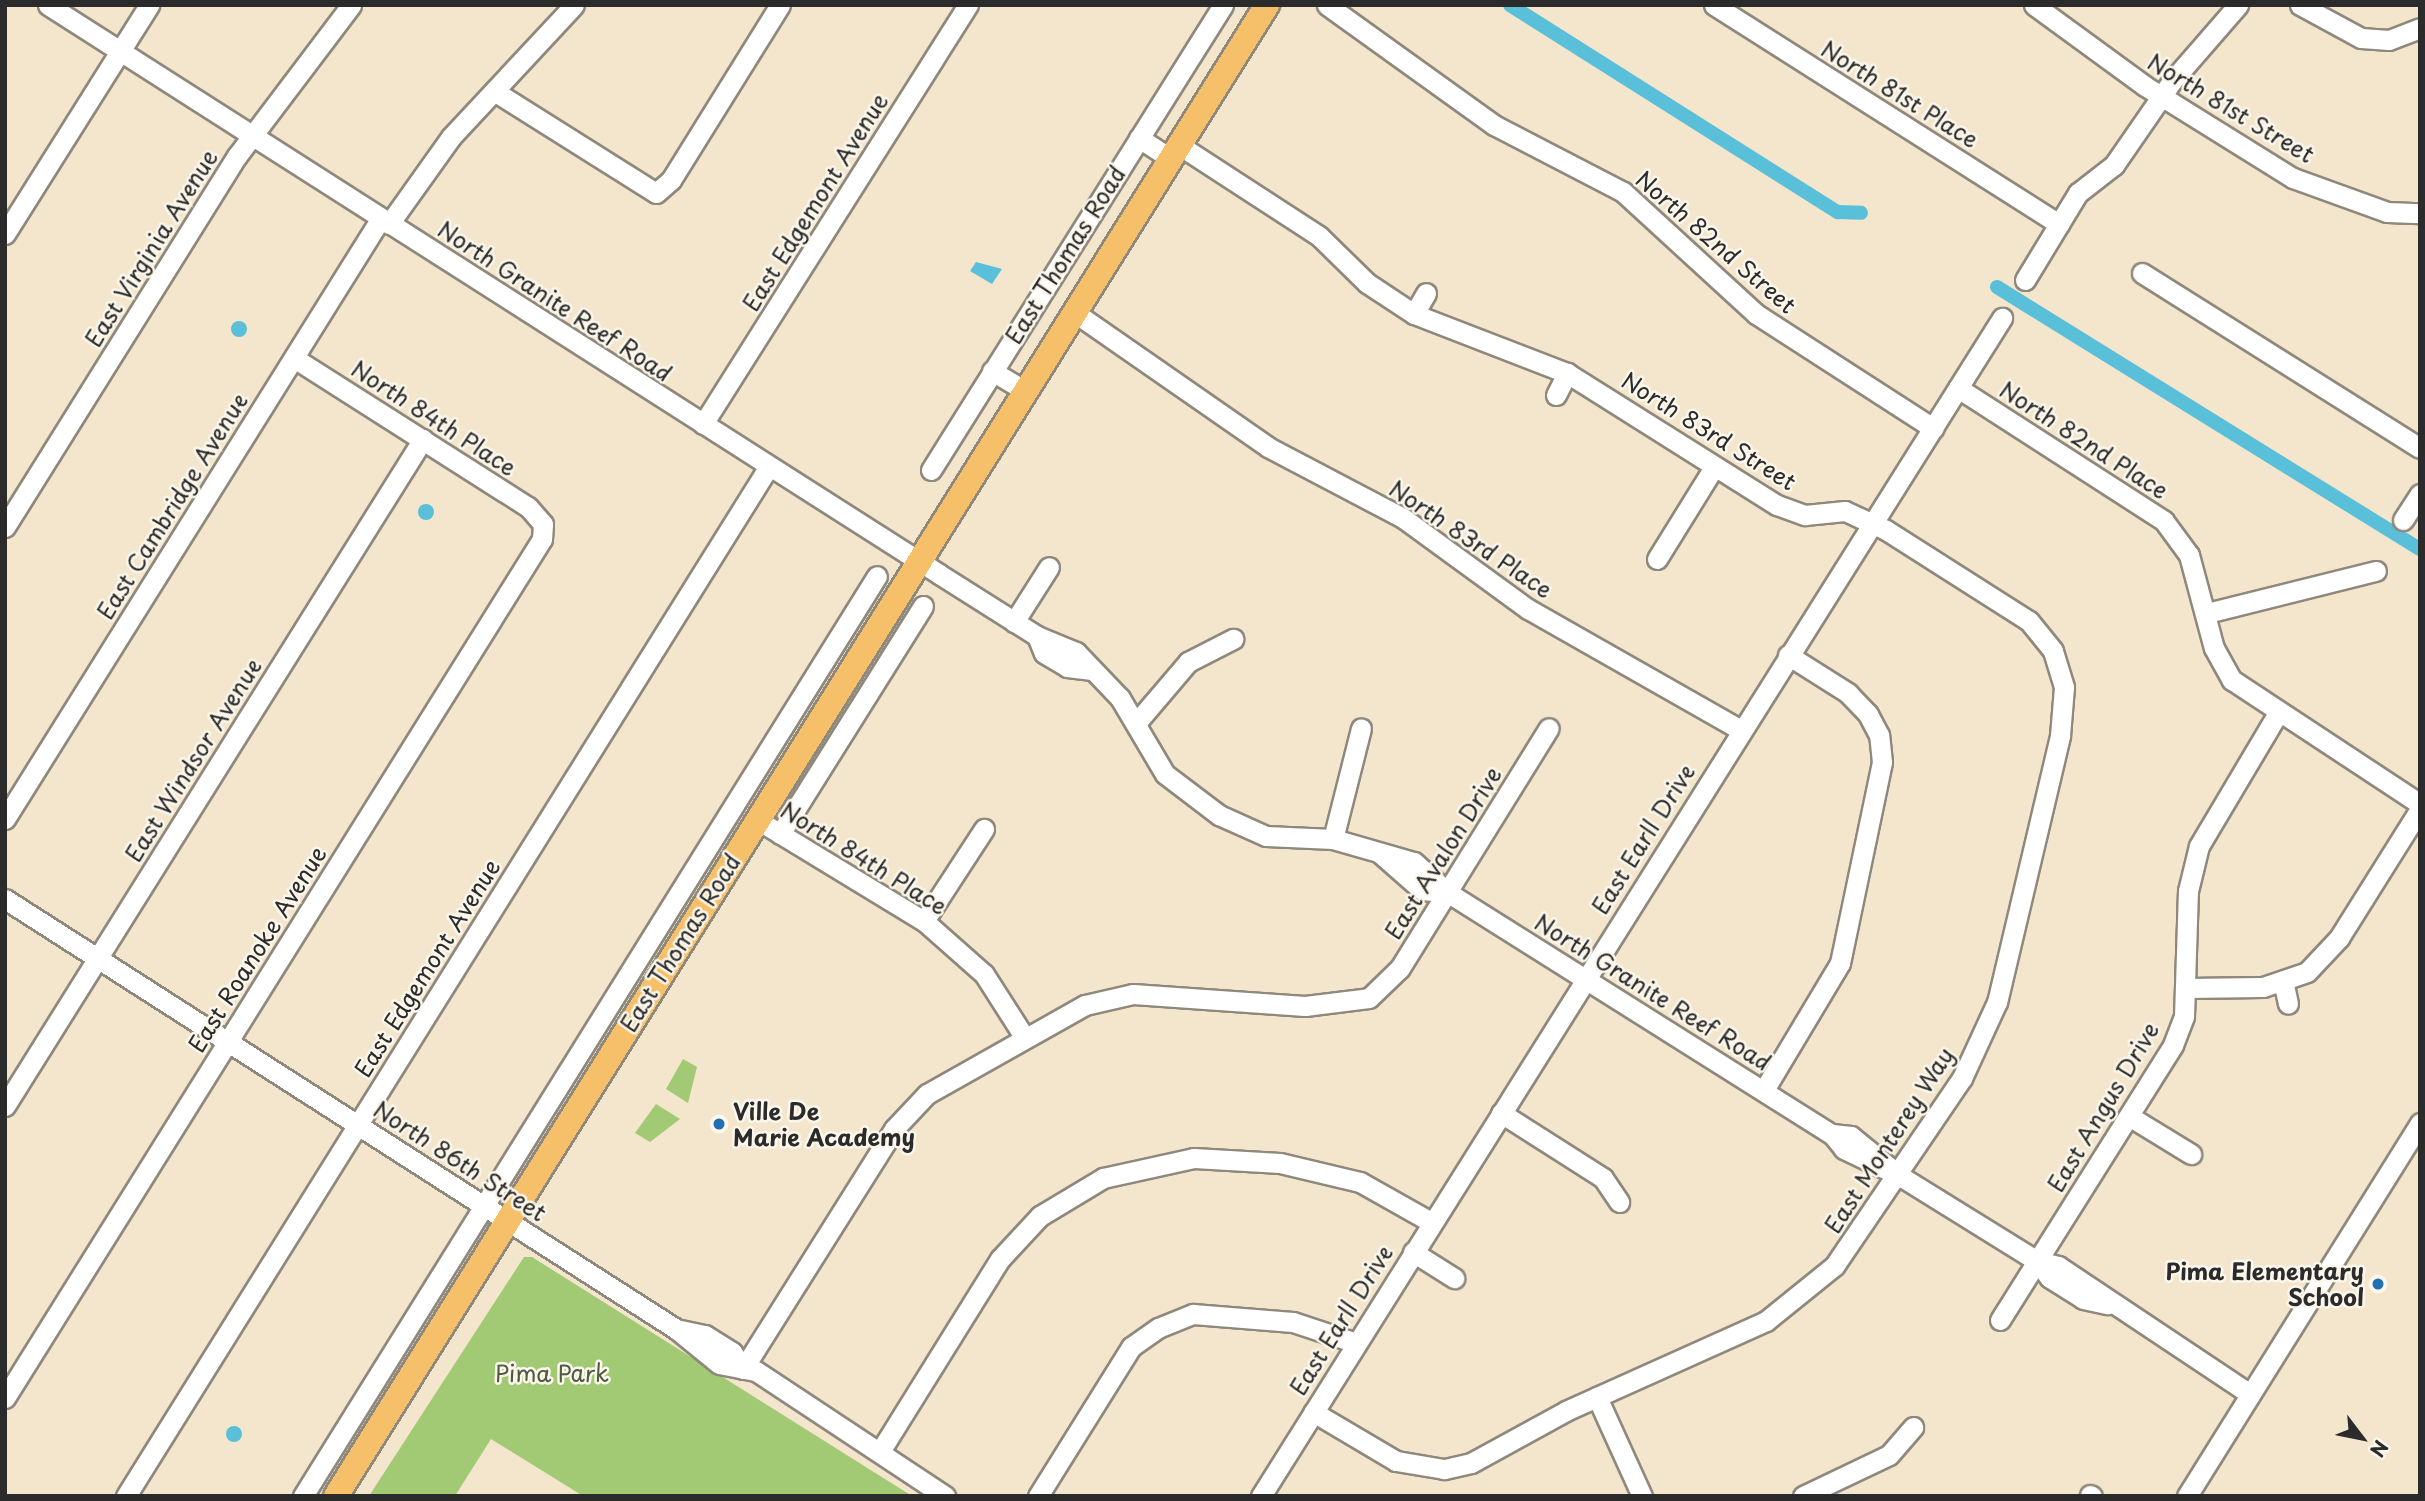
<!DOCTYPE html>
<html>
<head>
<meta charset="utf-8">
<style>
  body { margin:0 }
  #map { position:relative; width:2425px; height:1501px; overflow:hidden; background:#f3e6cd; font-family:"Playpen Sans",sans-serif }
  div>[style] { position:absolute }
  .green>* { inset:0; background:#a2c974 }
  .water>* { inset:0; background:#5abfd8 }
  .round { border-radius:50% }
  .canal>* { height:14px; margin:-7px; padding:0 7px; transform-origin:7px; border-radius:7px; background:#5abfd8 }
  .roads { filter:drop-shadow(2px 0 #8f887c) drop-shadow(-2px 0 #8f887c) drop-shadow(0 2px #8f887c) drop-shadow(0 -2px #8f887c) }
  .minor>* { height:19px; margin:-9.5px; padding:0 9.5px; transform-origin:9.5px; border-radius:9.5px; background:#fff }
  .major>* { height:24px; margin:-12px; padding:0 12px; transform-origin:12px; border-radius:12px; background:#f6c06b }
  .dots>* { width:19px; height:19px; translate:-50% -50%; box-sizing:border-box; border:4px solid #fbf7ec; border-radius:50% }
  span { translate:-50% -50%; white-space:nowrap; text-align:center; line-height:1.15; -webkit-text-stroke:5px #fbf7ec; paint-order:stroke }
  .street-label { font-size:23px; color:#2b2b2b }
  .poi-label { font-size:23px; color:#2b2b2b; font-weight:700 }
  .left { translate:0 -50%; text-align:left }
  .right { translate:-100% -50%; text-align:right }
  .park-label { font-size:23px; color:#4f5a41 }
  .frame { position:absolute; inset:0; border:7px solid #2b2b2b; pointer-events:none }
  .north { position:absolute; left:2327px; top:1403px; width:70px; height:70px; -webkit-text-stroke:5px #fbf7ec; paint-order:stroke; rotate:122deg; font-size:19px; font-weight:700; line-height:28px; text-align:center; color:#2b2b2b }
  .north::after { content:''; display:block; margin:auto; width:24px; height:32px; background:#2b2b2b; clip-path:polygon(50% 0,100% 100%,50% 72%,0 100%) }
</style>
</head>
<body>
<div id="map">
  <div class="green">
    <div style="clip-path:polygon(683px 1059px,697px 1067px,688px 1103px,666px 1089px)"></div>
    <div style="clip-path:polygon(656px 1104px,680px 1119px,650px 1142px,635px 1133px)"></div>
    <div style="clip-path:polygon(524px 1257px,532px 1257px,912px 1496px,583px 1496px,491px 1439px,455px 1496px,369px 1496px)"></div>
  </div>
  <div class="water">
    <div style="clip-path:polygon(976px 262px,1002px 269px,992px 284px,970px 271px)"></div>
    <div class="round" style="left:231px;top:321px;width:16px;height:16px"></div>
    <div class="round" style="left:418px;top:504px;width:16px;height:16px"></div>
    <div class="round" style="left:226px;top:1426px;width:16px;height:16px"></div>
  </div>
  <div class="canal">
    <div style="left:1510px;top:5px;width:388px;rotate:32.3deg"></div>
    <div style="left:1838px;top:212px;width:23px;rotate:2deg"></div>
    <div style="left:1997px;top:287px;width:498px;rotate:31.8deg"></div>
  </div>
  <div class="roads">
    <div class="minor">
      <div style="left:48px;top:5px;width:1057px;rotate:32.56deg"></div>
      <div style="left:939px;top:574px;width:116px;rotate:32.3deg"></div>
      <div style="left:1037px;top:636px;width:42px;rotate:22.3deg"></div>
      <div style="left:1076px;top:652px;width:64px;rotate:46.3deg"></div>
      <div style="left:1120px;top:698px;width:88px;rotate:59.4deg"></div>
      <div style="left:1165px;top:774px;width:68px;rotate:37.2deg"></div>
      <div style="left:1219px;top:815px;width:51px;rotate:24.1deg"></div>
      <div style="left:1266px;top:836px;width:67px;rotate:2.6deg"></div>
      <div style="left:1333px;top:839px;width:84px;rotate:15.9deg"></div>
      <div style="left:1414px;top:862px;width:45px;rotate:42.3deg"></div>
      <div style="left:1447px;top:892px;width:455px;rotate:32.2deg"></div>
      <div style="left:1832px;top:1134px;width:19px;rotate:51deg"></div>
      <div style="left:1844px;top:1149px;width:62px;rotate:25.7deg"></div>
      <div style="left:1327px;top:5px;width:206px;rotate:35.7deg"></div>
      <div style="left:1494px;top:125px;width:145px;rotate:27.4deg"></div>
      <div style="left:1623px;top:192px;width:180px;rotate:42.5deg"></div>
      <div style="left:1756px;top:314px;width:211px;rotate:32.8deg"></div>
      <div style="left:1714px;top:5px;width:409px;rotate:32.4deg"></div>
      <div style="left:2034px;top:5px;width:137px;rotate:36.1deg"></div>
      <div style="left:2145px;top:86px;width:174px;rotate:31.9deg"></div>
      <div style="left:2293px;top:178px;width:100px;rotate:19.9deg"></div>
      <div style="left:2387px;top:212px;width:33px;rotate:2deg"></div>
      <div style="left:2300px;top:5px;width:69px;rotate:28.4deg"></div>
      <div style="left:2361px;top:38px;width:28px;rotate:4deg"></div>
      <div style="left:2389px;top:40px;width:33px;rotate:-21deg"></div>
      <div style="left:494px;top:91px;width:191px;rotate:32.2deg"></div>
      <div style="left:656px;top:193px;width:20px;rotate:-41deg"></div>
      <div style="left:671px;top:180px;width:206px;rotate:-58.1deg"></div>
      <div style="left:1139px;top:138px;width:38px;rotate:33deg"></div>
      <div style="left:1179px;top:145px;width:167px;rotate:33deg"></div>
      <div style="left:1319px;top:236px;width:67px;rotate:44.4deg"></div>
      <div style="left:1367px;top:283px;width:56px;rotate:33.4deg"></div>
      <div style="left:1414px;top:314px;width:164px;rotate:21.1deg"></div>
      <div style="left:1567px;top:373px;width:248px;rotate:32.2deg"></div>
      <div style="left:1777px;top:505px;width:30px;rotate:20deg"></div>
      <div style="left:1805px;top:515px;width:40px;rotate:-5.7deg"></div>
      <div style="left:1845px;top:511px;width:45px;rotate:24.9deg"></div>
      <div style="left:1886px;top:530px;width:169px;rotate:32.5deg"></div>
      <div style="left:2029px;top:621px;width:38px;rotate:51deg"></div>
      <div style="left:2053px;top:651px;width:38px;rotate:73deg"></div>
      <div style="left:2064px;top:687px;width:49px;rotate:94.7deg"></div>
      <div style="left:2060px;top:736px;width:273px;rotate:103.3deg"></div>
      <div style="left:1997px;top:1002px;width:84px;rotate:114.7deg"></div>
      <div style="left:1962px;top:1078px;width:227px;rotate:124.2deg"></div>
      <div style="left:1834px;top:1266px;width:87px;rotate:141deg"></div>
      <div style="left:1766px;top:1321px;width:219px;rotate:155.8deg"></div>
      <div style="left:1566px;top:1411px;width:108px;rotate:151.3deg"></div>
      <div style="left:1471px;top:1463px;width:28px;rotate:167deg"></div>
      <div style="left:1444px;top:1469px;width:49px;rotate:-170.5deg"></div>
      <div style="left:1396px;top:1461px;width:96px;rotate:-149.4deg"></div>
      <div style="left:389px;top:224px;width:107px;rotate:-54.5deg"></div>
      <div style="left:451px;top:137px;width:180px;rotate:-47deg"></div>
      <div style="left:5px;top:234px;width:271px;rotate:-57.8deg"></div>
      <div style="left:2142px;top:273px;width:328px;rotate:32.2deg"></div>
      <div style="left:2025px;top:280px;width:102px;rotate:-58.7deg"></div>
      <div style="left:2078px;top:193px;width:46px;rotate:-37.9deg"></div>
      <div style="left:2114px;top:165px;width:102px;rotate:-55.4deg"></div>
      <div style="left:2172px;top:81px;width:101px;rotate:-49deg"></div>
      <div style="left:1074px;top:312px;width:236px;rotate:34.8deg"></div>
      <div style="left:1268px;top:447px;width:153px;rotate:27.7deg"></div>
      <div style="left:1403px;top:518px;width:155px;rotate:36.1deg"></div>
      <div style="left:1528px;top:609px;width:245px;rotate:29.6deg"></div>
      <div style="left:1414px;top:314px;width:24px;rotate:-60deg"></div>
      <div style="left:992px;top:371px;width:37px;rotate:31deg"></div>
      <div style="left:1958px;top:388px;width:245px;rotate:32.8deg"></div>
      <div style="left:2164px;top:521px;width:42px;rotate:53.7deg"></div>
      <div style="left:2189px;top:555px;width:96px;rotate:75deg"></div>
      <div style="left:2214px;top:648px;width:37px;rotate:61deg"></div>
      <div style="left:2232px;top:680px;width:225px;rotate:33.4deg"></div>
      <div style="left:1556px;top:395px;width:25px;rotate:-63deg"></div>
      <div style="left:703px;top:424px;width:496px;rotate:-57.7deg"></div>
      <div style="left:931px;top:470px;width:549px;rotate:-57.87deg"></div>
      <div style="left:2403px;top:520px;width:31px;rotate:-57deg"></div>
      <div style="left:5px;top:527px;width:438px;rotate:-58deg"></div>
      <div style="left:237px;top:156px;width:189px;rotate:-52.9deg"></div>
      <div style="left:1657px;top:559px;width:108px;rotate:-58.2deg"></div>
      <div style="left:2207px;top:613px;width:174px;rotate:-14deg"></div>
      <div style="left:1014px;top:622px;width:65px;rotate:-57.5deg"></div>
      <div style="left:1037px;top:636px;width:18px;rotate:68deg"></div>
      <div style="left:1044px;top:653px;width:27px;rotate:31deg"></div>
      <div style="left:1067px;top:667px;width:23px;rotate:7deg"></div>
      <div style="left:1137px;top:722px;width:79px;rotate:-49.6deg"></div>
      <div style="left:1188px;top:662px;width:51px;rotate:-27.1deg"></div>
      <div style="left:5px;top:819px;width:709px;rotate:-57.97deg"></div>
      <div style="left:756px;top:819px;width:197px;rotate:31.3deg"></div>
      <div style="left:924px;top:921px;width:80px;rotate:41.5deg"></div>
      <div style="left:984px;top:974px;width:72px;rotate:57.4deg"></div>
      <div style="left:780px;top:834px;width:269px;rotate:-57.9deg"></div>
      <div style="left:1333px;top:839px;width:114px;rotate:-75.8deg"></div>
      <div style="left:1381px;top:854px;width:55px;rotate:41.3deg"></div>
      <div style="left:1422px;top:890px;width:25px;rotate:5deg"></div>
      <div style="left:5px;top:899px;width:797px;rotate:32.65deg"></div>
      <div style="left:676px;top:1329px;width:55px;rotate:39.1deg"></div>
      <div style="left:719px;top:1364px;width:38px;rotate:11deg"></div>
      <div style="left:756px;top:1371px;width:227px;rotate:33.5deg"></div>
      <div style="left:924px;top:921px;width:110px;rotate:-56.9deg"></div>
      <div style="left:2284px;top:985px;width:19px;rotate:78deg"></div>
      <div style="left:2186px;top:988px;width:77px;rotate:-0.7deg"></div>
      <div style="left:2263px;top:987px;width:46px;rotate:-18.8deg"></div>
      <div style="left:2307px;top:972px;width:47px;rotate:-46.7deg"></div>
      <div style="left:2339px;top:938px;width:152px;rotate:-57.9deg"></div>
      <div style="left:1764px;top:1090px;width:148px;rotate:-59.1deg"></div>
      <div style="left:1840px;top:963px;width:205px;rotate:-78.2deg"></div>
      <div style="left:1882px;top:762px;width:27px;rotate:-96deg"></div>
      <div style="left:1879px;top:735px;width:24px;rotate:-118deg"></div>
      <div style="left:1868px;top:714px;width:29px;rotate:-134deg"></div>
      <div style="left:1848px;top:693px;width:71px;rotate:-147.7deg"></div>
      <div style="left:5px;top:1106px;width:787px;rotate:-57.93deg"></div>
      <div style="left:1501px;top:1113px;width:121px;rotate:32.5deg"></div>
      <div style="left:1603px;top:1178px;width:29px;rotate:56deg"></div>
      <div style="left:2129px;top:1116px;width:73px;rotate:31.5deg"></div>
      <div style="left:1832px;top:1134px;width:19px;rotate:6deg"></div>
      <div style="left:1851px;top:1136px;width:63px;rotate:39.2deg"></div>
      <div style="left:1900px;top:1176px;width:161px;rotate:31.8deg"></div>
      <div style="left:2037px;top:1261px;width:22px;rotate:13deg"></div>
      <div style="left:2058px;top:1266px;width:231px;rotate:33.7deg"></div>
      <div style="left:1413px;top:1252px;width:49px;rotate:32.4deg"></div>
      <div style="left:2037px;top:1261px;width:21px;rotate:53deg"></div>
      <div style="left:2050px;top:1278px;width:39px;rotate:32deg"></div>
      <div style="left:2083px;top:1299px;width:25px;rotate:12deg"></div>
      <div style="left:2000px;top:1320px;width:325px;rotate:-57.8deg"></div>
      <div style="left:2173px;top:1045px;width:30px;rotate:-69deg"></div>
      <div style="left:2184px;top:1017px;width:126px;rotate:-88.2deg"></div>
      <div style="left:2188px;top:891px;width:46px;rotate:-76.3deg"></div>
      <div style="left:2199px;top:846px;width:155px;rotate:-59.3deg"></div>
      <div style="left:676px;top:1329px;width:30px;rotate:12deg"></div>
      <div style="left:705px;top:1335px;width:32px;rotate:32deg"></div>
      <div style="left:732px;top:1352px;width:20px;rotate:57deg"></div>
      <div style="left:743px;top:1369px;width:284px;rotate:-57.8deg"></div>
      <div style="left:894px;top:1129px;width:48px;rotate:-46.7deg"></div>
      <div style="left:927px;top:1094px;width:181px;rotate:-29.4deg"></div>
      <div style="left:1085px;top:1005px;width:49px;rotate:-12.9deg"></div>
      <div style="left:1133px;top:994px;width:172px;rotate:4deg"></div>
      <div style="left:1305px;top:1006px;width:64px;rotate:-7.1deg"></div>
      <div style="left:1369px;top:998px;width:43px;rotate:-44.1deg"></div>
      <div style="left:1400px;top:968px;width:282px;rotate:-58.2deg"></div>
      <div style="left:1597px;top:1397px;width:109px;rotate:65.6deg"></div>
      <div style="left:5px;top:1398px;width:1013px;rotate:-57.99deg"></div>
      <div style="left:542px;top:539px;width:15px;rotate:-86deg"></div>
      <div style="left:543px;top:524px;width:23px;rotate:-131deg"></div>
      <div style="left:528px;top:507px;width:277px;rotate:-147.5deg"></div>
      <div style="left:881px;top:1450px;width:225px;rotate:-58.1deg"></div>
      <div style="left:1000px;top:1259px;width:59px;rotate:-47.1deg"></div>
      <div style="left:1040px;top:1216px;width:74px;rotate:-31.1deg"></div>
      <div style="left:1103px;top:1178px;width:93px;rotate:-12.4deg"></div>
      <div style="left:1194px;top:1158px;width:86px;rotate:3.3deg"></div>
      <div style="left:1280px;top:1163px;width:82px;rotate:13.4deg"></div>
      <div style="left:1360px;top:1182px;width:81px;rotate:29.4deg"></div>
      <div style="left:2090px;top:1495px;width:2px;rotate:27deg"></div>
      <div style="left:126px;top:1496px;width:1214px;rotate:-58.02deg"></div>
      <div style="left:303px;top:1496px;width:1084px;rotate:-58.04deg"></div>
      <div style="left:1038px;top:1496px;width:176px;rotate:-58deg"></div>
      <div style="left:1131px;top:1347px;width:33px;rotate:-35deg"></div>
      <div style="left:1158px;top:1328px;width:38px;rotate:-22deg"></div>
      <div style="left:1193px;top:1314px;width:100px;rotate:4.6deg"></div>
      <div style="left:1293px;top:1322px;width:66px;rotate:18.4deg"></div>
      <div style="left:1261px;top:1496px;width:1392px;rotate:-57.83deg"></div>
      <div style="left:1803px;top:1496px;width:95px;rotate:-25.5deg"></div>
      <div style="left:1889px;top:1455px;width:37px;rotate:-49deg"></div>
      <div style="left:2187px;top:1496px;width:440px;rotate:-58deg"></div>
    </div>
    <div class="major">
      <div style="left:336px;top:1496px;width:1758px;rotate:-58.02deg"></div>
    </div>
  </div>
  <div class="dots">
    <div style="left:719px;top:1124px;background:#1f6fb2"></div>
    <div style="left:2378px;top:1284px;background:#1f6fb2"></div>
  </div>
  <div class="street-label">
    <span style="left:1900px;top:94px;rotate:32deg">North 81st Place</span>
    <span style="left:2231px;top:108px;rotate:31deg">North 81st Street</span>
    <span style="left:815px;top:202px;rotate:-58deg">East Edgemont Avenue</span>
    <span style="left:1716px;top:242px;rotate:41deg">North 82nd Street</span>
    <span style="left:151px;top:248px;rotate:-58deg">East Virginia Avenue</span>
    <span style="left:1065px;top:255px;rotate:-58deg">East Thomas Road</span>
    <span style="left:555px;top:301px;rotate:33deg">North Granite Reef Road</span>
    <span style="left:434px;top:418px;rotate:33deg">North 84th Place</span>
    <span style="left:1709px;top:431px;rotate:32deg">North 83rd Street</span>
    <span style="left:2084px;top:440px;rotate:33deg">North 82nd Place</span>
    <span style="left:172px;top:506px;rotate:-58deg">East Cambridge Avenue</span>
    <span style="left:1471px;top:539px;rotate:34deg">North 83rd Place</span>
    <span style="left:193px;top:760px;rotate:-58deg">East Windsor Avenue</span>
    <span style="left:1643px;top:839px;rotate:-58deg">East Earll Drive</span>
    <span style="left:1443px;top:853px;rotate:-58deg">East Avalon Drive</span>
    <span style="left:864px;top:858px;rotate:32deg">North 84th Place</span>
    <span style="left:680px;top:943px;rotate:-58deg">East Thomas Road</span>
    <span style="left:257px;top:949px;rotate:-58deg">East Roanoke Avenue</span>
    <span style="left:427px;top:968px;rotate:-58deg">East Edgemont Avenue</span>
    <span style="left:1653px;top:992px;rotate:32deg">North Granite Reef Road</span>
    <span style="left:2103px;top:1107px;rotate:-59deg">East Angus Drive</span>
    <span style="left:1889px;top:1140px;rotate:-57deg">East Monterey Way</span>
    <span style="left:460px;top:1161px;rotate:33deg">North 86th Street</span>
    <span style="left:1341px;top:1320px;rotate:-58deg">East Earll Drive</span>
  </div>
  <div class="poi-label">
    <span class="left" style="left:733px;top:1124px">Ville De<br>Marie Academy</span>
    <span class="right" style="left:2364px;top:1284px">Pima Elementary<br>School</span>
  </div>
  <div class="park-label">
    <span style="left:552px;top:1373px">Pima Park</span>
  </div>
  <div class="frame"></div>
  <div class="north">N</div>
</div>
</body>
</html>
